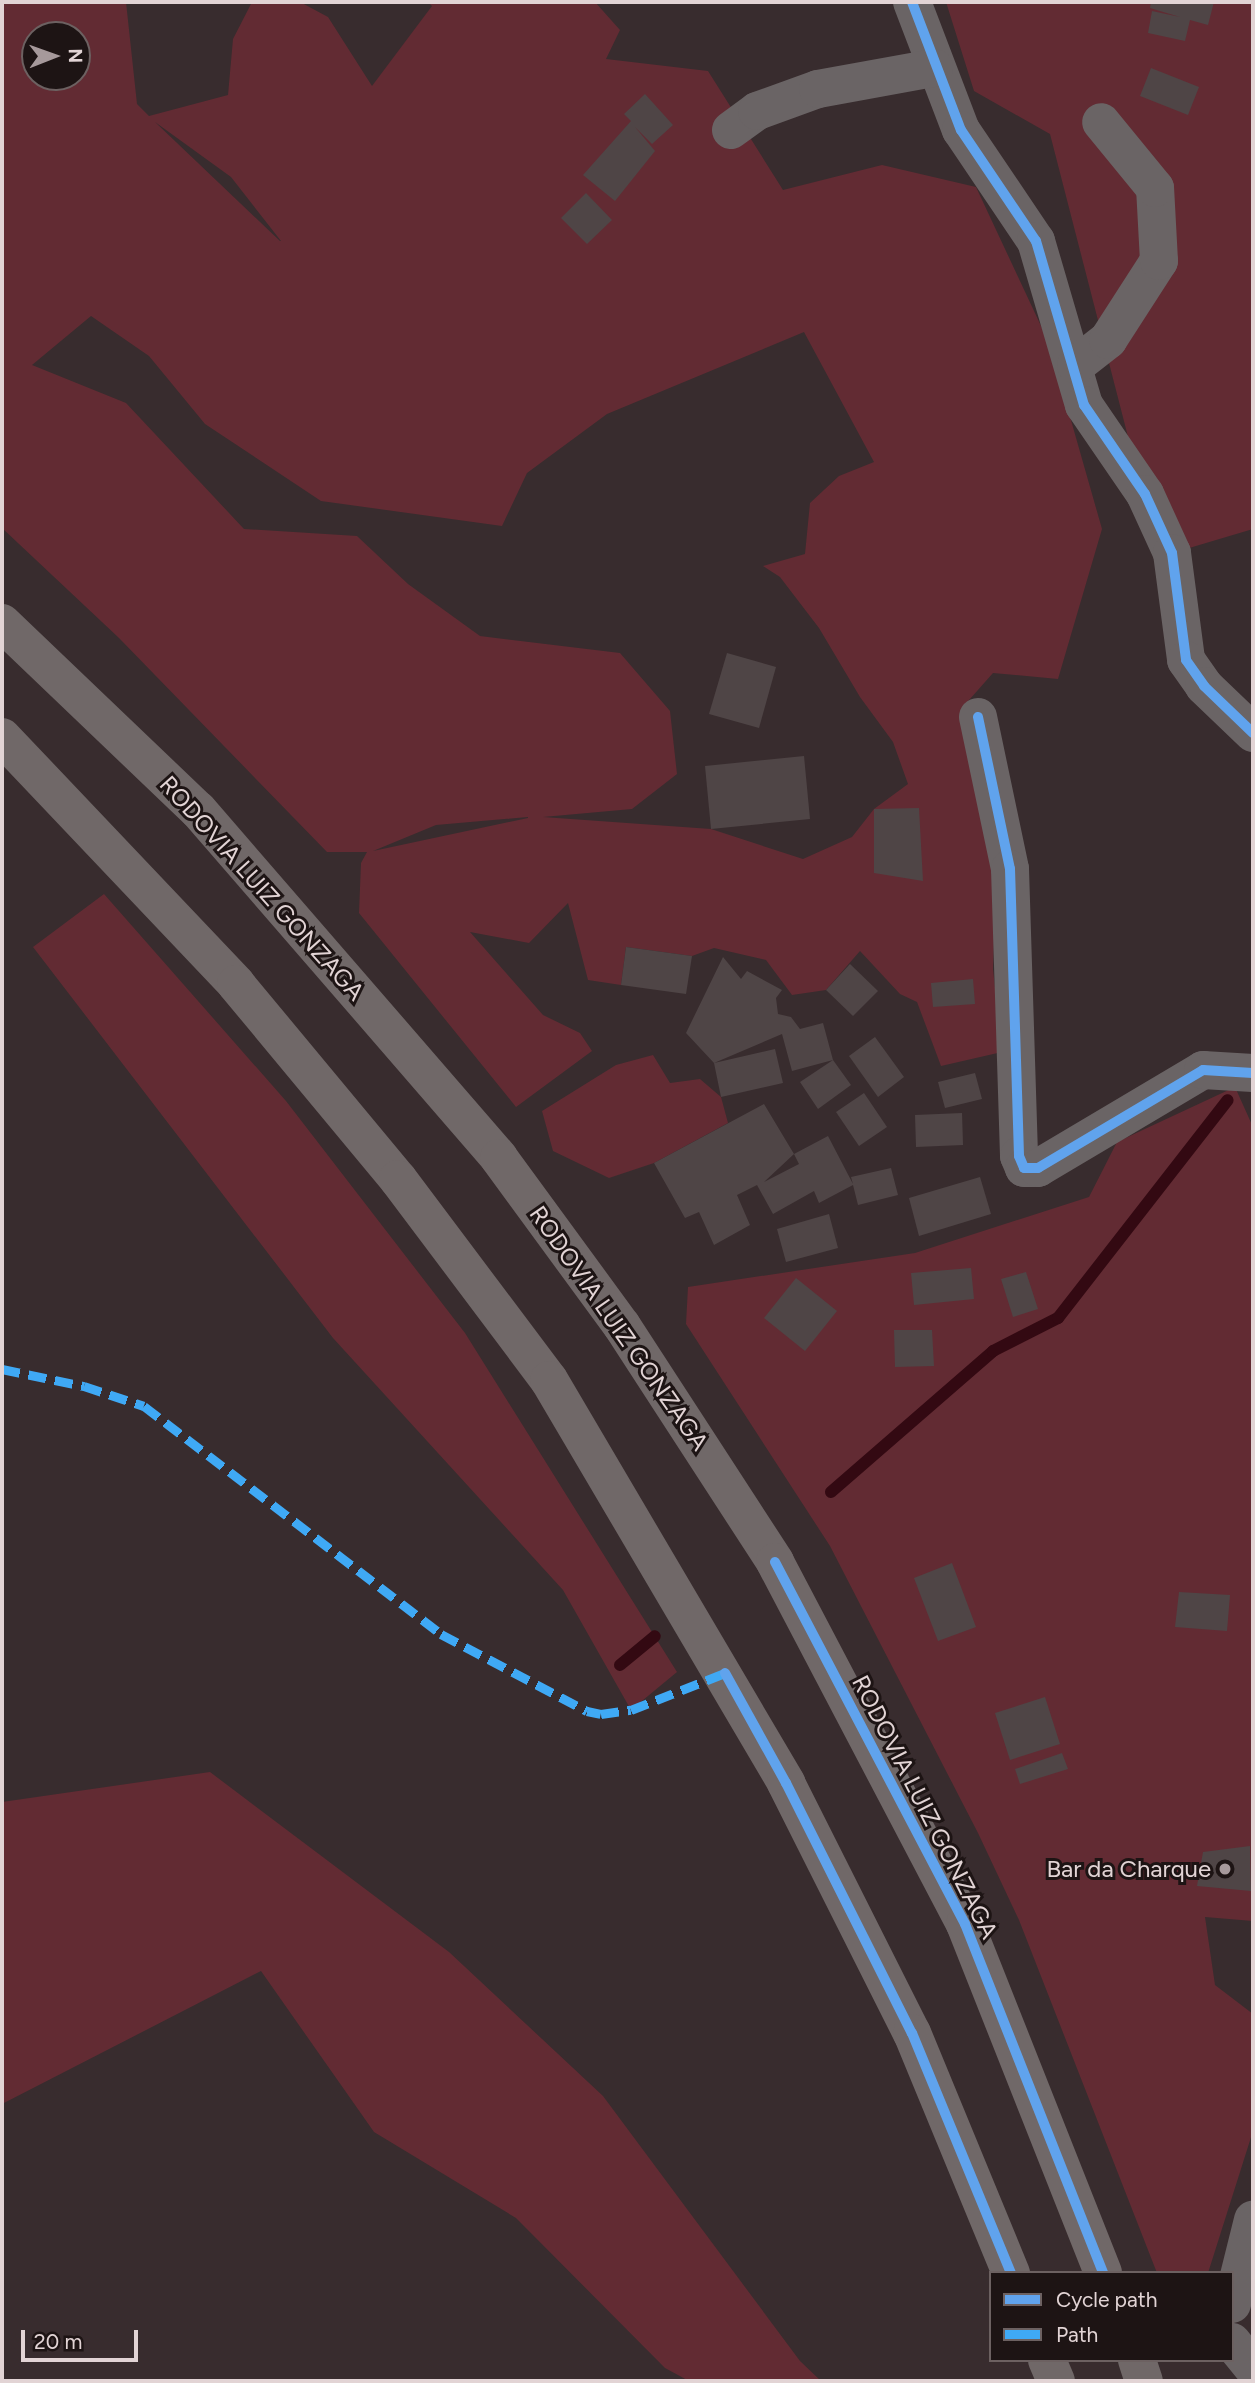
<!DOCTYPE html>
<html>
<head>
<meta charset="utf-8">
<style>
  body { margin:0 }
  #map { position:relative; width:1255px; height:2383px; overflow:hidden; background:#382c2e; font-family:Figtree,sans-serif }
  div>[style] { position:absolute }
  .green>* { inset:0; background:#622b33 }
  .stream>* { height:12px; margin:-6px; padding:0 6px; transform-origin:6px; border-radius:6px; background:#330912 }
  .building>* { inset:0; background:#4f4546 }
  .minor>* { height:38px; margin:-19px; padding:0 19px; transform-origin:19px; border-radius:19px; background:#6a6465 }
  .trunk>* { height:38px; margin:-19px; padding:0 19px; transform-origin:19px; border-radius:19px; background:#706868 }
  .quiet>* { height:9px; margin-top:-4.5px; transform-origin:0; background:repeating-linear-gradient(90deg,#3fa9f5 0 18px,transparent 0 27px) }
  .cycleway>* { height:10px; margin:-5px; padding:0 5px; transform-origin:5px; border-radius:5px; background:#60a3ed }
  .dots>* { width:19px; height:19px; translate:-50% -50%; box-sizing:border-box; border:4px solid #1d1414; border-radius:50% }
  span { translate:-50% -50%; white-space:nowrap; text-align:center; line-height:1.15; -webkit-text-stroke:6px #1d1414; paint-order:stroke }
  .street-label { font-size:24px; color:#e2d4d5 }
  .poi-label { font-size:24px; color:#e2d4d5 }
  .right { translate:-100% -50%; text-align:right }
  .frame { position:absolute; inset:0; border:4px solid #e2d4d5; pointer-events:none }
  .legend { position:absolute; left:989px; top:2271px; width:245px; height:91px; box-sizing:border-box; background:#1d1414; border:2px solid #6c6161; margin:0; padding:9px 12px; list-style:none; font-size:21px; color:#e2d4d5 }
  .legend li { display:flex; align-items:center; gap:14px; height:35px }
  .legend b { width:35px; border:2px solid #6c6161 }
  .north { position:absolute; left:21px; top:21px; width:70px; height:70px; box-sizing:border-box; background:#1d1414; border:2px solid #6c6161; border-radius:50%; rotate:89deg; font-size:19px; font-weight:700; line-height:28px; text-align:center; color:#e2d4d5 }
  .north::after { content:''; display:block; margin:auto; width:24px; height:32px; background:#a6999b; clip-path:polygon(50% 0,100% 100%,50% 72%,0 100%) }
  .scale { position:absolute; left:21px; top:2330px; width:117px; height:32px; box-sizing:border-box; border:4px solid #e2d4d5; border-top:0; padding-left:9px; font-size:21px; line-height:24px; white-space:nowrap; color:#e2d4d5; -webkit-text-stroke:5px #1d1414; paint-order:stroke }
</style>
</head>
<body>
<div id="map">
  <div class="green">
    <div style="clip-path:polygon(evenodd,2px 2px,126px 2px,137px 104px,149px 116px,228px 95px,233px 39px,252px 2px,300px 2px,328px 17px,372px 86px,432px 6px,428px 2px,595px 2px,620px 30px,606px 59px,708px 71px,783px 190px,882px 165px,976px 187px,1049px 343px,1102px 529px,1058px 679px,993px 673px,962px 708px,997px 848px,993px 969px,1002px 1052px,941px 1066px,917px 1002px,900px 994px,860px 951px,826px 990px,792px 995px,766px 960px,714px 948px,692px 956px,626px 947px,621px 985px,588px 980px,568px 903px,529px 943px,470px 932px,543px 1015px,580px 1033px,592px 1051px,516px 1107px,359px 913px,361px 863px,367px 852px,327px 852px,119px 638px,2px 528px,2px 2px,35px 35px,77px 35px,77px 77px,35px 77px,35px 35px,2px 2px,155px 122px,231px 177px,281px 241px,280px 241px,155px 122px,2px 2px,91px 316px,149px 356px,205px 424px,321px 501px,502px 526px,527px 473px,607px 414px,804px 332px,874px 462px,839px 476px,810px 503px,805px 554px,763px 566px,780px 577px,819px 628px,860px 697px,893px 742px,908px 784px,874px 809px,852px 837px,803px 859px,711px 829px,543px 817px,632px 809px,677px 774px,670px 711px,620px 653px,480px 636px,408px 584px,357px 536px,244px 529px,126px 403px,32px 365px,91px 316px,2px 2px,528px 817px,528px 818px,373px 851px,436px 825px,528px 817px)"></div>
    <div style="clip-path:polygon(946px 2px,1253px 2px,1253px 529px,1159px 557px,1050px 134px,974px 91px)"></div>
    <div style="clip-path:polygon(104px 894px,286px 1101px,465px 1333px,677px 1672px,631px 1710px,563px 1590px,333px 1338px,33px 947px)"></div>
    <div style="clip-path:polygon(653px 1055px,670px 1083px,700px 1079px,721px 1097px,728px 1123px,654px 1163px,609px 1178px,553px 1151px,542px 1111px,616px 1065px)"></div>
    <div style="clip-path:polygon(1235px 1087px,1253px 1127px,1253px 1921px,1205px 1917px,1215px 1985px,1253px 2014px,1253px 2131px,1208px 2273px,1157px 2273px,1019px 1920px,978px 1833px,830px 1546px,686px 1324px,688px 1287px,915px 1253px,1089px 1197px,1117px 1142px)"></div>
    <div style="clip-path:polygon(210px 1772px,449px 1952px,603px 2096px,800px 2361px,821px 2381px,689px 2381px,665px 2368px,516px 2218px,374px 2132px,261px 1971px,2px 2104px,2px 1802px)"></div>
  </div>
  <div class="stream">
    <div style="left:831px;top:1492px;width:215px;rotate:-41deg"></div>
    <div style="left:993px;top:1351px;width:73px;rotate:-26.9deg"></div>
    <div style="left:1058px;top:1318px;width:276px;rotate:-52.1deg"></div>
    <div style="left:620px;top:1665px;width:45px;rotate:-39.6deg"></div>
  </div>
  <div class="building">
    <div style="clip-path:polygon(1151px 2px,1214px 2px,1208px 25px,1190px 20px,1185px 41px,1148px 33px,1152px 11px,1180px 17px,1150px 8px)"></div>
    <div style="clip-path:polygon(1151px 68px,1199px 87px,1188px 115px,1140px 96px)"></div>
    <div style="clip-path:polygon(645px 94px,673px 125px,652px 144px,635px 127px,655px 151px,615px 201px,583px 175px,631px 121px,624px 114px)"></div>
    <div style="clip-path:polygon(586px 193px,612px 220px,587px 244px,561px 218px)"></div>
    <div style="clip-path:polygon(727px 653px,776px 667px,759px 728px,709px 714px)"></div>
    <div style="clip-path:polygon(804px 756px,810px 819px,711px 829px,705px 766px)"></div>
    <div style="clip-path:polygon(919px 808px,923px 881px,874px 873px,874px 809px)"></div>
    <div style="clip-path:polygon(626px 947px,692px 956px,686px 994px,621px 985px)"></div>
    <div style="clip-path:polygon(723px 957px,741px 979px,747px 971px,782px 990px,776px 998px,778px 1014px,791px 1017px,800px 1029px,823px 1023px,833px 1060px,851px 1085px,818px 1109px,800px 1082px,833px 1060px,792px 1071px,782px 1034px,714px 1063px,775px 1049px,783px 1083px,721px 1097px,714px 1063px,686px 1033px)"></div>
    <div style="clip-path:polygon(850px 964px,878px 991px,853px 1016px,826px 990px)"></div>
    <div style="clip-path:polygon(973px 979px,975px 1004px,933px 1007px,931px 983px)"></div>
    <div style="clip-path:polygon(875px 1037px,904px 1077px,878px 1097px,849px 1056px)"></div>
    <div style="clip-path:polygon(975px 1073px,982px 1099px,945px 1108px,938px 1082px)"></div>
    <div style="clip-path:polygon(864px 1093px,887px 1127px,859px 1146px,836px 1112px)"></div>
    <div style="clip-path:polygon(764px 1104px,794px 1154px,764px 1182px,799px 1164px,794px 1154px,828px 1136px,853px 1184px,851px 1177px,891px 1168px,898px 1195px,858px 1205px,853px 1185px,819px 1203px,814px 1191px,773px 1214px,757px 1185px,737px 1195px,750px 1225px,714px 1245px,699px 1212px,685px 1218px,654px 1163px)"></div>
    <div style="clip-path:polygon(962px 1113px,963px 1145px,916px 1147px,915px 1115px)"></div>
    <div style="clip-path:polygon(980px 1177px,991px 1214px,919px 1236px,909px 1198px)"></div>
    <div style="clip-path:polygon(829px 1214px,838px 1248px,786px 1262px,777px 1229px)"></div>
    <div style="clip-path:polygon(971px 1268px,974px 1299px,914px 1305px,911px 1273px)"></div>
    <div style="clip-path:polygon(1026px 1272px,1038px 1309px,1013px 1317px,1001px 1279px)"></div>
    <div style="clip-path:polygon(796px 1278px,837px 1311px,805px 1351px,764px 1318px)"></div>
    <div style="clip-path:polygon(894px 1330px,932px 1330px,934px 1366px,895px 1367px)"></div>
    <div style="clip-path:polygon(952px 1563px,976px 1627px,938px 1641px,914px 1578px)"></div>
    <div style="clip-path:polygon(1179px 1592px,1230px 1595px,1227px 1631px,1175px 1627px)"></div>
    <div style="clip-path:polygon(1045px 1697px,1060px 1744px,1010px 1760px,995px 1713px)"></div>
    <div style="clip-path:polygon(1062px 1753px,1068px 1769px,1020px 1784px,1015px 1769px)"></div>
    <div style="clip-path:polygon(1250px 1846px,1251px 1891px,1197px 1886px,1203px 1852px)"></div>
  </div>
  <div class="minor">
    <div style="left:912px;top:2px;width:137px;rotate:69.1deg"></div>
    <div style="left:961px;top:130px;width:134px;rotate:56deg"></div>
    <div style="left:1036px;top:241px;width:171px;rotate:73.7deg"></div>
    <div style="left:1084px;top:405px;width:108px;rotate:55.6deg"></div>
    <div style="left:1145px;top:494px;width:65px;rotate:65.4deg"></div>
    <div style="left:1172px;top:553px;width:108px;rotate:82.5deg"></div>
    <div style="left:1186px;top:660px;width:32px;rotate:55deg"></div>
    <div style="left:1204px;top:686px;width:68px;rotate:43.8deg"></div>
    <div style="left:731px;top:130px;width:32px;rotate:-36deg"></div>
    <div style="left:757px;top:111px;width:65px;rotate:-19.8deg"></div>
    <div style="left:818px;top:89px;width:118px;rotate:-10.3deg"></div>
    <div style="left:1076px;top:365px;width:41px;rotate:-38deg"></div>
    <div style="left:1108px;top:340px;width:94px;rotate:-57.2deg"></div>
    <div style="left:1159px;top:261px;width:73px;rotate:-93.1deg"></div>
    <div style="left:1155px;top:188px;width:85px;rotate:-129.3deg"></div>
    <div style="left:978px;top:717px;width:155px;rotate:78.1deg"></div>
    <div style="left:1010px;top:869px;width:287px;rotate:88.2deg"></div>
    <div style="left:1019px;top:1156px;width:13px;rotate:67deg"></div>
    <div style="left:1024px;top:1168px;width:14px"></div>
    <div style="left:1038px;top:1168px;width:192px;rotate:-30.7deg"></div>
    <div style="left:1203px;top:1070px;width:50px;rotate:3.4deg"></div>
    <div style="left:1232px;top:2304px;width:87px;rotate:-76deg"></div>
    <div style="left:1232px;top:2342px;width:33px;rotate:51deg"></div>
  </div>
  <div class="trunk">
    <div style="left:2px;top:623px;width:271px;rotate:43.7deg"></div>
    <div style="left:198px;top:810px;width:460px;rotate:49.1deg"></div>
    <div style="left:499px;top:1158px;width:208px;rotate:53.8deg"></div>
    <div style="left:622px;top:1326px;width:281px;rotate:57deg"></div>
    <div style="left:775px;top:1562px;width:409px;rotate:62.3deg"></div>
    <div style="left:965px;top:1924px;width:375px;rotate:68.4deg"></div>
    <div style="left:2px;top:737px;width:340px;rotate:46.5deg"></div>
    <div style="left:236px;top:984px;width:254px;rotate:50.3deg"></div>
    <div style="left:398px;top:1179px;width:251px;rotate:53.1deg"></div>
    <div style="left:549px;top:1380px;width:468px;rotate:59.5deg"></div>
    <div style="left:786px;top:1783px;width:280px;rotate:63.3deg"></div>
    <div style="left:912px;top:2033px;width:260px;rotate:67.6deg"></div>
    <div style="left:1047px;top:2360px;width:23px;rotate:67deg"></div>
    <div style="left:1137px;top:2360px;width:22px;rotate:72deg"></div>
  </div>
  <div class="quiet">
    <div style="left:2px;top:1369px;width:84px;rotate:11.7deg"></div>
    <div style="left:84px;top:1386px;width:63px;rotate:18.4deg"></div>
    <div style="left:144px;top:1406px;width:374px;rotate:37.5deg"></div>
    <div style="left:441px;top:1634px;width:165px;rotate:27.8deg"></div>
    <div style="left:587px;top:1711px;width:14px;rotate:12deg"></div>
    <div style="left:601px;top:1714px;width:30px;rotate:-8deg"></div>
    <div style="left:631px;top:1710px;width:101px;rotate:-21.5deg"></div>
  </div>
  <div class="cycleway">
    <div style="left:912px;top:2px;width:137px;rotate:69.1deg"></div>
    <div style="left:961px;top:130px;width:134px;rotate:56deg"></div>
    <div style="left:1036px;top:241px;width:171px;rotate:73.7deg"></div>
    <div style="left:1084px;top:405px;width:108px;rotate:55.6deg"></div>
    <div style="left:1145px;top:494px;width:65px;rotate:65.4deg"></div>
    <div style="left:1172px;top:553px;width:108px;rotate:82.5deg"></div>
    <div style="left:1186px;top:660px;width:32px;rotate:55deg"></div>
    <div style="left:1204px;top:686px;width:68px;rotate:43.8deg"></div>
    <div style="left:978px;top:717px;width:155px;rotate:78.1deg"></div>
    <div style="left:1010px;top:869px;width:287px;rotate:88.2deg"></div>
    <div style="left:1019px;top:1156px;width:13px;rotate:67deg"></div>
    <div style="left:1024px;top:1168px;width:14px"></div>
    <div style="left:1038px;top:1168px;width:192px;rotate:-30.7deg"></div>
    <div style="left:1203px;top:1070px;width:50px;rotate:3.4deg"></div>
    <div style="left:775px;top:1562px;width:409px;rotate:62.3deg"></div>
    <div style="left:965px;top:1924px;width:375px;rotate:68.4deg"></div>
    <div style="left:725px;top:1673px;width:126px;rotate:61deg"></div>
    <div style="left:786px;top:1783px;width:280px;rotate:63.3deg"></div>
    <div style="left:912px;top:2033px;width:260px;rotate:67.6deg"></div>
  </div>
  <div class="dots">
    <div style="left:1225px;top:1869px;background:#a6999b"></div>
  </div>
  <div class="street-label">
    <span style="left:262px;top:888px;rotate:48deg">RODOVIA LUIZ GONZAGA</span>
    <span style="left:619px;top:1328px;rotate:55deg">RODOVIA LUIZ GONZAGA</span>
    <span style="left:925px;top:1807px;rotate:63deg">RODOVIA LUIZ GONZAGA</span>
  </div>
  <div class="poi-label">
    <span class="right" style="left:1211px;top:1869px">Bar da Charque</span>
  </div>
  <div class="frame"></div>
  <ul class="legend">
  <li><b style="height:9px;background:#60a3ed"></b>Cycle path</li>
  <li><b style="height:9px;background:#3fa9f5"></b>Path</li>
  </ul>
  <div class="north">N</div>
  <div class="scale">20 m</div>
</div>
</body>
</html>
